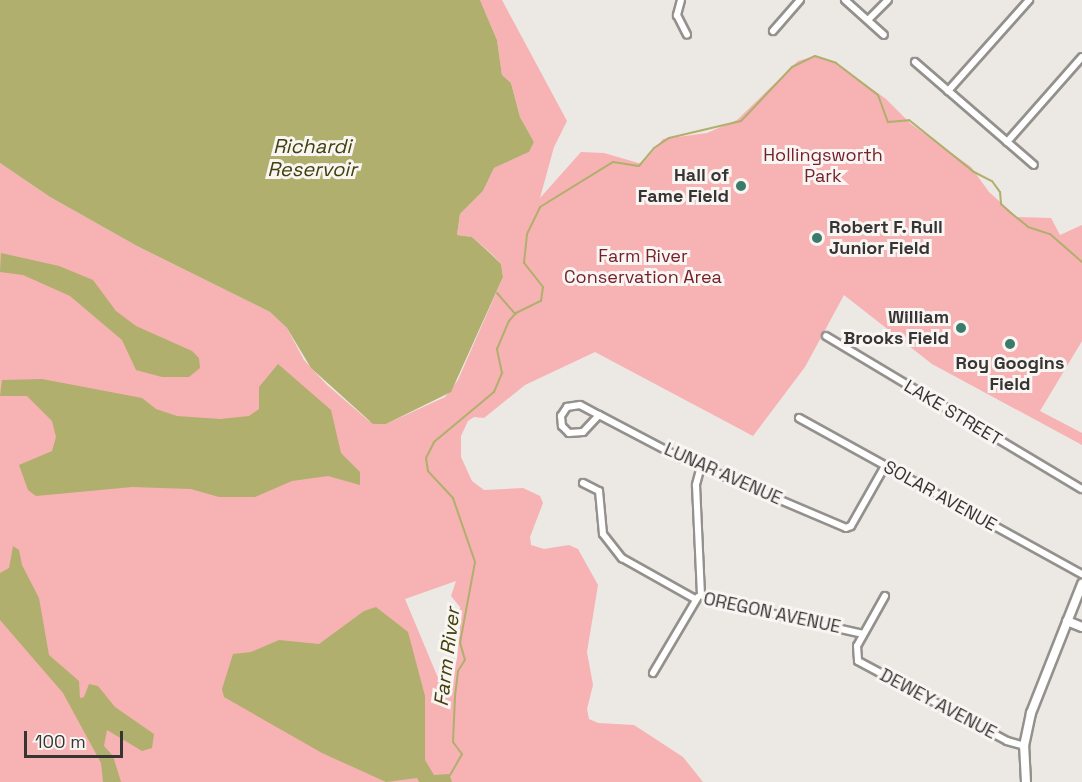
<!DOCTYPE html>
<html>
<head>
<meta charset="utf-8">
<style>
  body { margin:0 }
  #map { position:relative; width:1082px; height:782px; overflow:hidden; background:#ece8e4; font-family:"Space Grotesk",sans-serif }
  div>[style] { position:absolute }
  .green>* { inset:0; background:#f7b2b3 }
  .water>* { inset:0; background:#b0af6d }
  .stream>* { height:2px; margin:-1px; padding:0 1px; transform-origin:1px; border-radius:1px; background:#b0af6d }
  .roads { filter:drop-shadow(2px 0 #94918d) drop-shadow(-2px 0 #94918d) drop-shadow(0 2px #94918d) drop-shadow(0 -2px #94918d) }
  .minor>* { height:6px; margin:-3px; padding:0 3px; transform-origin:3px; border-radius:3px; background:#fff }
  .tertiary>* { height:8px; margin:-4px; padding:0 4px; transform-origin:4px; border-radius:4px; background:#fff }
  .secondary>* { height:8px; margin:-4px; padding:0 4px; transform-origin:4px; border-radius:4px; background:#fff }
  .dots>* { width:16px; height:16px; translate:-50% -50%; box-sizing:border-box; border:3px solid #f9f5f2; border-radius:50% }
  span { translate:-50% -50%; white-space:nowrap; text-align:center; line-height:1.15; -webkit-text-stroke:6px #f9f5f2; paint-order:stroke }
  .park-label { font-size:18px; color:#75212b }
  .poi-label { font-size:18px; color:#373534; font-weight:700 }
  .right { translate:-100% -50%; text-align:right }
  .left { translate:0 -50%; text-align:left }
  .street-label { font-size:18px; color:#373534 }
  .water-label { font-size:20px; color:#413f0a; font-style:italic }
  .scale { position:absolute; left:24px; top:731px; width:99px; height:27px; box-sizing:border-box; border:3px solid #373534; border-top:0; padding-left:8px; font-size:18px; line-height:21px; white-space:nowrap; color:#373534; -webkit-text-stroke:4px #f9f5f2; paint-order:stroke }
</style>
</head>
<body>
<div id="map">
  <div class="green">
    <div style="clip-path:polygon(evenodd,480px 0,502px 0,567px 121px,554px 147px,540px 198px,581px 152px,604px 153px,642px 164px,663px 139px,707px 133px,737px 120px,798px 61px,815px 56px,834px 62px,886px 99px,911px 124px,971px 167px,989px 192px,1017px 217px,1051px 218px,1060px 235px,1082px 225px,1082px 341px,1040px 411px,1082px 433px,1082px 445px,932px 364px,844px 295px,805px 367px,753px 436px,595px 352px,525px 385px,484px 418px,474px 417px,468px 421px,461px 436px,461px 457px,472px 481px,484px 490px,523px 488px,540px 496px,543px 503px,530px 537px,531px 545px,544px 549px,569px 545px,578px 549px,598px 585px,587px 652px,593px 685px,587px 709px,589px 719px,598px 723px,634px 725px,683px 757px,703px 782px,0 782px,0 163px,50px 197px,137px 246px,270px 312px,287px 328px,304px 360px,327px 385px,369px 421px,386px 424px,445px 397px,458px 380px,503px 277px,501px 264px,493px 255px,472px 237px,457px 235px,460px 214px,483px 191px,494px 168px,529px 152px,534px 142px,520px 117px,511px 83px,502px 75px,497px 40px,480px 0,456px 581px,451px 596px,460px 607px,460px 627px,457px 659px,446px 697px,405px 599px,456px 581px)"></div>
  </div>
  <div class="water">
    <div style="clip-path:polygon(0 0,480px 0,497px 40px,502px 75px,511px 83px,520px 117px,534px 142px,529px 152px,494px 168px,483px 191px,460px 214px,457px 235px,472px 237px,492px 255px,501px 264px,503px 277px,451px 392px,386px 424px,373px 424px,311px 368px,287px 328px,270px 312px,137px 246px,50px 197px,0 163px)"></div>
    <div style="clip-path:polygon(1px 253px,59px 266px,93px 280px,116px 311px,136px 326px,192px 351px,199px 358px,200px 368px,189px 377px,162px 377px,136px 370px,122px 340px,70px 296px,23px 275px,0 272px)"></div>
    <div style="clip-path:polygon(278px 364px,331px 410px,341px 453px,360px 472px,360px 485px,328px 476px,292px 481px,255px 497px,219px 497px,191px 489px,132px 487px,36px 496px,28px 490px,19px 465px,52px 451px,56px 437px,52px 421px,27px 396px,0 396px,2px 380px,42px 379px,142px 398px,156px 409px,177px 416px,220px 419px,249px 416px,259px 409px,259px 387px)"></div>
    <div style="clip-path:polygon(13px 546px,19px 550px,22px 565px,39px 598px,49px 655px,79px 681px,80px 698px,84px 697px,89px 684px,98px 686px,115px 707px,154px 734px,152px 748px,142px 751px,107px 730px,104px 746px,113px 756px,121px 782px,103px 782px,101px 763px,63px 693px,0 620px,0 573px,9px 568px)"></div>
    <div style="clip-path:polygon(376px 607px,408px 632px,425px 696px,425px 760px,434px 775px,449px 774px,452px 782px,419px 782px,417px 778px,386px 782px,322px 753px,224px 697px,222px 689px,233px 654px,251px 652px,279px 640px,319px 644px,364px 611px)"></div>
  </div>
  <div class="stream">
    <div style="left:497px;top:293px;width:28px;rotate:49deg"></div>
    <div style="left:446px;top:782px;width:32px;rotate:-60deg"></div>
    <div style="left:462px;top:754px;width:15px;rotate:-127deg"></div>
    <div style="left:453px;top:742px;width:46px;rotate:-87.5deg"></div>
    <div style="left:455px;top:696px;width:25px;rotate:-83deg"></div>
    <div style="left:458px;top:671px;width:13px;rotate:-58deg"></div>
    <div style="left:465px;top:660px;width:18px;rotate:-106deg"></div>
    <div style="left:460px;top:643px;width:82px;rotate:-79.5deg"></div>
    <div style="left:475px;top:562px;width:68px;rotate:-109deg"></div>
    <div style="left:453px;top:498px;width:37px;rotate:-133deg"></div>
    <div style="left:428px;top:471px;width:13px;rotate:-99deg"></div>
    <div style="left:426px;top:458px;width:18px;rotate:-63deg"></div>
    <div style="left:434px;top:442px;width:78px;rotate:-39.8deg"></div>
    <div style="left:494px;top:392px;width:21px;rotate:-67deg"></div>
    <div style="left:502px;top:373px;width:25px;rotate:-102deg"></div>
    <div style="left:497px;top:349px;width:30px;rotate:-67deg"></div>
    <div style="left:509px;top:321px;width:11px;rotate:-49deg"></div>
    <div style="left:516px;top:313px;width:28px;rotate:-26deg"></div>
    <div style="left:541px;top:301px;width:14px;rotate:-82deg"></div>
    <div style="left:543px;top:287px;width:31px;rotate:-128deg"></div>
    <div style="left:524px;top:263px;width:29px;rotate:-84deg"></div>
    <div style="left:527px;top:234px;width:30px;rotate:-64deg"></div>
    <div style="left:540px;top:207px;width:86px;rotate:-31.7deg"></div>
    <div style="left:613px;top:162px;width:26px;rotate:9deg"></div>
    <div style="left:639px;top:166px;width:23px;rotate:-50deg"></div>
    <div style="left:654px;top:148px;width:18px;rotate:-34deg"></div>
    <div style="left:669px;top:138px;width:74px;rotate:-13.3deg"></div>
    <div style="left:741px;top:121px;width:74px;rotate:-46.6deg"></div>
    <div style="left:792px;top:67px;width:25px;rotate:-26deg"></div>
    <div style="left:815px;top:56px;width:22px;rotate:18deg"></div>
    <div style="left:836px;top:63px;width:53px;rotate:37.3deg"></div>
    <div style="left:878px;top:95px;width:29px;rotate:70deg"></div>
    <div style="left:888px;top:122px;width:21px;rotate:-5deg"></div>
    <div style="left:909px;top:120px;width:83px;rotate:38.7deg"></div>
    <div style="left:974px;top:172px;width:20px;rotate:27deg"></div>
    <div style="left:992px;top:181px;width:14px;rotate:54deg"></div>
    <div style="left:1000px;top:192px;width:12px;rotate:85deg"></div>
    <div style="left:1001px;top:204px;width:13px;rotate:42deg"></div>
    <div style="left:1011px;top:213px;width:22px;rotate:39deg"></div>
    <div style="left:1028px;top:227px;width:23px;rotate:18deg"></div>
    <div style="left:1050px;top:234px;width:43px;rotate:41.2deg"></div>
  </div>
  <div class="roads">
    <div class="minor">
      <div style="left:681px;top:0;width:16px;rotate:105deg"></div>
      <div style="left:677px;top:15px;width:22px;rotate:63deg"></div>
      <div style="left:845px;top:0;width:52px;rotate:41.9deg"></div>
      <div style="left:868px;top:20px;width:28px;rotate:-45deg"></div>
      <div style="left:773px;top:31px;width:41px;rotate:-48.9deg"></div>
      <div style="left:915px;top:62px;width:157px;rotate:40.9deg"></div>
      <div style="left:948px;top:91px;width:122px;rotate:-48.3deg"></div>
      <div style="left:1007px;top:142px;width:113px;rotate:-48.6deg"></div>
      <div style="left:826px;top:336px;width:298px;rotate:30.9deg"></div>
      <div style="left:580px;top:405px;width:21px;rotate:28deg"></div>
      <div style="left:599px;top:415px;width:23px;rotate:133deg"></div>
      <div style="left:583px;top:432px;width:14px;rotate:176deg"></div>
      <div style="left:569px;top:433px;width:10px;rotate:-135deg"></div>
      <div style="left:562px;top:426px;width:10px;rotate:-96deg"></div>
      <div style="left:561px;top:416px;width:11px;rotate:-56deg"></div>
      <div style="left:567px;top:407px;width:13px;rotate:-9deg"></div>
      <div style="left:599px;top:415px;width:90px;rotate:27.7deg"></div>
      <div style="left:679px;top:457px;width:181px;rotate:23deg"></div>
      <div style="left:846px;top:528px;width:5px;rotate:-22deg"></div>
      <div style="left:851px;top:526px;width:69px;rotate:-60.5deg"></div>
      <div style="left:799px;top:418px;width:323px;rotate:28.9deg"></div>
      <div style="left:701px;top:466px;width:20px;rotate:105deg"></div>
      <div style="left:696px;top:485px;width:110px;rotate:87.4deg"></div>
      <div style="left:583px;top:483px;width:18px;rotate:27deg"></div>
      <div style="left:599px;top:491px;width:43px;rotate:84.7deg"></div>
      <div style="left:603px;top:534px;width:31px;rotate:52deg"></div>
      <div style="left:622px;top:558px;width:84px;rotate:29.3deg"></div>
      <div style="left:701px;top:595px;width:11px;rotate:27deg"></div>
      <div style="left:711px;top:600px;width:156px;rotate:12.6deg"></div>
      <div style="left:885px;top:596px;width:57px;rotate:119.2deg"></div>
      <div style="left:857px;top:646px;width:15px;rotate:86deg"></div>
      <div style="left:858px;top:661px;width:169px;rotate:28.2deg"></div>
      <div style="left:1007px;top:741px;width:18px;rotate:16deg"></div>
      <div style="left:653px;top:673px;width:88px;rotate:-59.4deg"></div>
    </div>
    <div class="tertiary">
      <div style="left:1067px;top:621px;width:16px;rotate:22deg"></div>
    </div>
    <div class="secondary">
      <div style="left:1026px;top:782px;width:36px;rotate:-93deg"></div>
      <div style="left:1024px;top:746px;width:34px;rotate:-78deg"></div>
      <div style="left:1031px;top:713px;width:139px;rotate:-68.4deg"></div>
    </div>
  </div>
  <div class="dots">
    <div style="left:741px;top:186px;background:#3a7b6a"></div>
    <div style="left:817px;top:238px;background:#3a7b6a"></div>
    <div style="left:961px;top:328px;background:#3a7b6a"></div>
    <div style="left:1010px;top:344px;background:#3a7b6a"></div>
  </div>
  <div class="park-label">
    <span style="left:823px;top:166px">Hollingsworth<br>Park</span>
    <span style="left:643px;top:267px">Farm River<br>Conservation Area</span>
  </div>
  <div class="poi-label">
    <span class="right" style="left:729px;top:186px">Hall of<br>Fame Field</span>
    <span class="left" style="left:829px;top:238px">Robert F. Rull<br>Junior Field</span>
    <span class="right" style="left:949px;top:328px">William<br>Brooks Field</span>
    <span style="left:1010px;top:374px">Roy Googins<br>Field</span>
  </div>
  <div class="street-label">
    <span style="left:953px;top:413px;rotate:31deg">LAKE STREET</span>
    <span style="left:723px;top:474px;rotate:24deg">LUNAR AVENUE</span>
    <span style="left:940px;top:496px;rotate:29deg">SOLAR AVENUE</span>
    <span style="left:772px;top:613px;rotate:12deg">OREGON AVENUE</span>
    <span style="left:938px;top:704px;rotate:28deg">DEWEY AVENUE</span>
  </div>
  <div class="water-label">
    <span style="left:312px;top:158px">Richardi<br>Reservoir</span>
    <span style="left:447px;top:657px;rotate:-83deg">Farm River</span>
  </div>
  <div class="scale">100 m</div>
</div>
</body>
</html>
